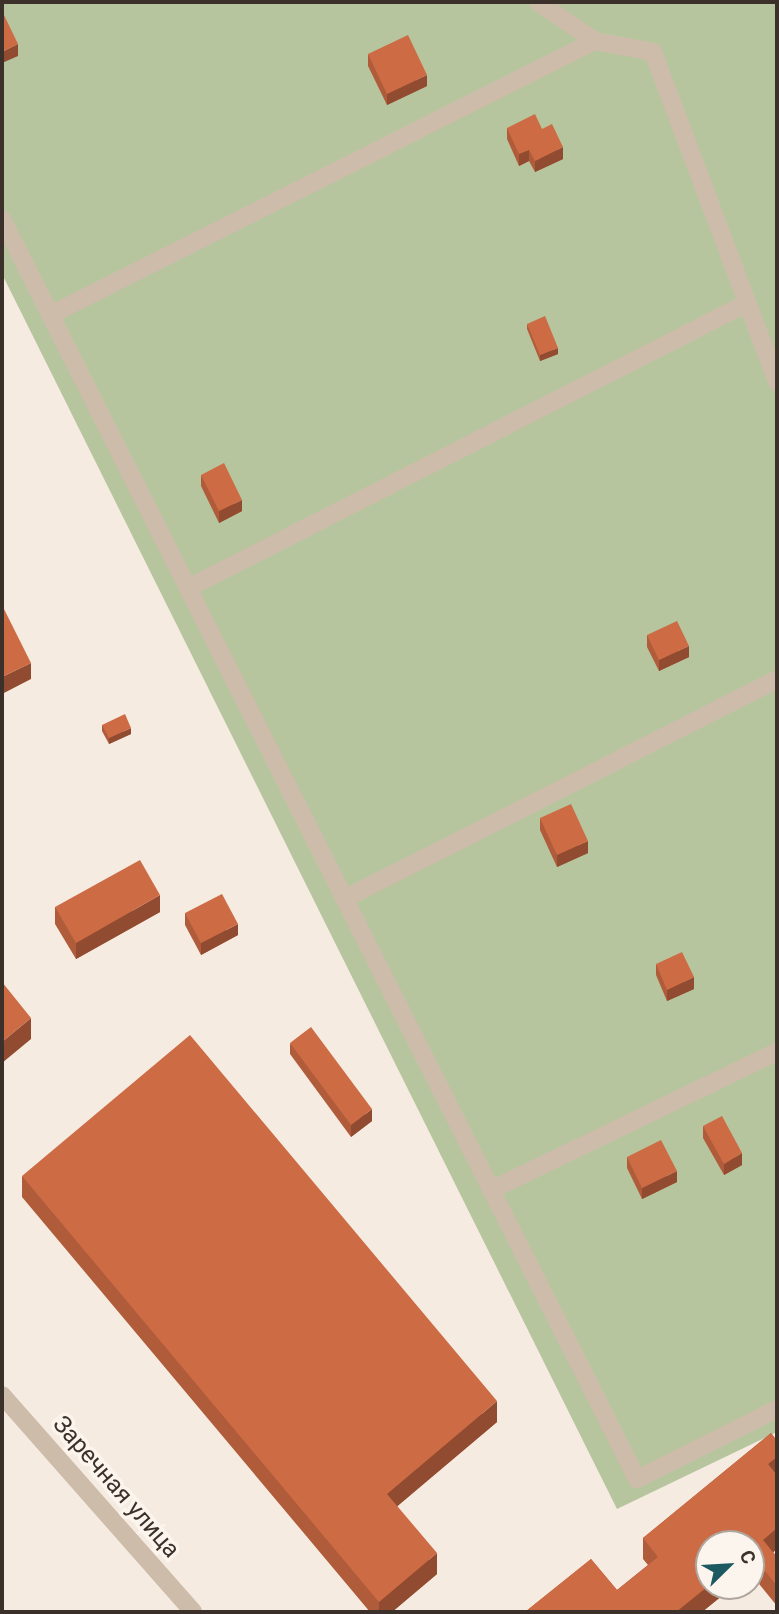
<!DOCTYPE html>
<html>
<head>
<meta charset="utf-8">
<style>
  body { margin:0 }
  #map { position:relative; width:779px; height:1614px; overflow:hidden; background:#f5ebe0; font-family:Roboto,sans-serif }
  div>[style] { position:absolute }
  .green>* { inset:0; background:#b7c59e }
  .minor>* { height:18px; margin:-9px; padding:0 9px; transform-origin:9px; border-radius:9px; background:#cebcaa }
  .wall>* { inset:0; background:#b05c3b }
  .shaded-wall>* { inset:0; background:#904b30 }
  .building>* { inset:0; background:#cd6b45 }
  span { translate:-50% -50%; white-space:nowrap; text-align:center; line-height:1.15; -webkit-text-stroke:7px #fbf5ed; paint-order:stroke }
  .street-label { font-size:24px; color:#3b302a }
  .frame { position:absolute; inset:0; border:4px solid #3b302a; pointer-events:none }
  .north { position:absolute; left:695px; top:1530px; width:70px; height:70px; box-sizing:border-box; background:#fbf5ed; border:2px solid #aea69f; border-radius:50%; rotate:66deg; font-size:19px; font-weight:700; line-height:28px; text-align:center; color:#3b302a }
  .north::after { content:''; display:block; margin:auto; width:24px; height:32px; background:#1c5960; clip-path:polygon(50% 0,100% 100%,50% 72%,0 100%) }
</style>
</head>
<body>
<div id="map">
  <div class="green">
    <div style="clip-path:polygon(2px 2px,777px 2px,777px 1432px,617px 1509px,2px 274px)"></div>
  </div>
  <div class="minor">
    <div style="left:538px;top:2px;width:69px;rotate:34.4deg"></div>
    <div style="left:595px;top:41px;width:59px;rotate:10.7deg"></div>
    <div style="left:653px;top:52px;width:353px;rotate:69.4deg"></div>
    <div style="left:2px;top:219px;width:1411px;rotate:63.25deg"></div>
    <div style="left:637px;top:1479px;width:157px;rotate:-26.6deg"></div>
    <div style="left:50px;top:315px;width:610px;rotate:-26.69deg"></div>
    <div style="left:188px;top:588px;width:627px;rotate:-27.01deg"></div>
    <div style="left:344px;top:899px;width:486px;rotate:-26.9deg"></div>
    <div style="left:491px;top:1190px;width:318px;rotate:-25.8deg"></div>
    <div style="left:2px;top:1395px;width:289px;rotate:48.6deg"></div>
  </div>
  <div class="wall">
    <div style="clip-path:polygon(368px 54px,427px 86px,387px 105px,368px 66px)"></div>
    <div style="clip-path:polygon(507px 128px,542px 129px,563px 159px,535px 172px,529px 161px,519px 166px,507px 139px)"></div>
    <div style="clip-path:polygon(527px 324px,558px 354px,540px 361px,527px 329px)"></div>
    <div style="clip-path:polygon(201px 475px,242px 511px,219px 523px,201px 486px)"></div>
    <div style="clip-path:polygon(647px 635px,689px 657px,659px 671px,647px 647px)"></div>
    <div style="clip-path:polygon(102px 725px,131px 734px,109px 744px,102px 731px)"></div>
    <div style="clip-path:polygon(540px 818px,588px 853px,557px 867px,540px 830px)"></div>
    <div style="clip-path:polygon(55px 907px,160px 912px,76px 959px,55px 924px)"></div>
    <div style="clip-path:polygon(185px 913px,238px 935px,201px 955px,185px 925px)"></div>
    <div style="clip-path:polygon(656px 964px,694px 989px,667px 1001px,656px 975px)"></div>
    <div style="clip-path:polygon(290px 1043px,372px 1121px,351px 1137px,290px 1054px)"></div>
    <div style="clip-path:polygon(703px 1126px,742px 1165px,724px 1175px,703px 1138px)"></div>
    <div style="clip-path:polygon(627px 1157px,677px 1182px,642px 1199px,627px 1168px)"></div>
    <div style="clip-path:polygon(22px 1176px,497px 1422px,397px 1506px,437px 1574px,392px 1612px,370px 1612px,22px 1197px)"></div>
    <div style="clip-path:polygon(771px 1433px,777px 1441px,777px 1549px,773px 1552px,777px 1557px,777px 1606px,751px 1574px,751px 1544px,709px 1544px,709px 1586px,734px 1586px,702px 1612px,525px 1612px,591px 1559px,617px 1590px,648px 1565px,643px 1559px,643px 1538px)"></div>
  </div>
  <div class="shaded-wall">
    <div style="clip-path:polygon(18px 44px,18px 56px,2px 63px,2px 52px)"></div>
    <div style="clip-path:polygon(427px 75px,427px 86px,387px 105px,387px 94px)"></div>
    <div style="clip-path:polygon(563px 147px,563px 159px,535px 172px,535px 161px)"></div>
    <div style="clip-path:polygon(529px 150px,529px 161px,519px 166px,519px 154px)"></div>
    <div style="clip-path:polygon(558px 348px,558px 354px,540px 361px,540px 355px)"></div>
    <div style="clip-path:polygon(242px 500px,242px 511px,219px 523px,219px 511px)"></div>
    <div style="clip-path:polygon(689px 646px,689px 657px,659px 671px,659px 660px)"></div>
    <div style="clip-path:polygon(31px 663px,31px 679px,2px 694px,2px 677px)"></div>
    <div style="clip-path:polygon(131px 728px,131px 734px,109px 744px,109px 738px)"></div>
    <div style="clip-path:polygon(588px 841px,588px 853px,557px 867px,557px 855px)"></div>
    <div style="clip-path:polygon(160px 895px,160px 912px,76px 959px,76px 943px)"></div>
    <div style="clip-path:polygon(238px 924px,238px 935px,201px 955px,201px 943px)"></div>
    <div style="clip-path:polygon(694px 977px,694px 989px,667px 1001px,667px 990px)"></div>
    <div style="clip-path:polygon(31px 1018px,31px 1039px,2px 1063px,2px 1042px)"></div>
    <div style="clip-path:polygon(372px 1109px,372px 1121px,351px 1137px,351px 1125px)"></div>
    <div style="clip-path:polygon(742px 1153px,742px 1165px,724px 1175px,724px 1164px)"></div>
    <div style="clip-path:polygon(677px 1171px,677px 1182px,642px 1199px,642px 1188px)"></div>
    <div style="clip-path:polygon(497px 1401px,497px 1422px,387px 1515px,387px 1494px)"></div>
    <div style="clip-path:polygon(777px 1457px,777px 1478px,768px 1464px)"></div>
    <div style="clip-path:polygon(777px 1528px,777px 1549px,763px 1561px,763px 1540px)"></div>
    <div style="clip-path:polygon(437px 1553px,437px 1574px,392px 1612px,379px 1612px,379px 1602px)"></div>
    <div style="clip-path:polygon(709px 1586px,734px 1586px,702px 1612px,676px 1612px)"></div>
  </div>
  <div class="building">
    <div style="clip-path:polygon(2px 13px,3px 13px,18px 44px,2px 52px)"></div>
    <div style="clip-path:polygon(408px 35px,427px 75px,387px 94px,368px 54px)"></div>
    <div style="clip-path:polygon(535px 114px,542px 129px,552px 124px,563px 147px,535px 161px,529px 150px,519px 154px,507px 128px)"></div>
    <div style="clip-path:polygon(545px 316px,558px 348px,540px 355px,527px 324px)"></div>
    <div style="clip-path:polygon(224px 463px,242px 500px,219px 511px,201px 475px)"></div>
    <div style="clip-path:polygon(4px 609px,31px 663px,2px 677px,2px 610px)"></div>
    <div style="clip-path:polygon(677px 621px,689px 646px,659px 660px,647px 635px)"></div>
    <div style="clip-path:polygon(125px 714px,131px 728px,109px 738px,102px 725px)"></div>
    <div style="clip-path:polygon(571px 804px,588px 841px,557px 855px,540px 818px)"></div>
    <div style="clip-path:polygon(140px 860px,160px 895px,76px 943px,55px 907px)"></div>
    <div style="clip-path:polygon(222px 894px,238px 924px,201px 943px,185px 913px)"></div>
    <div style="clip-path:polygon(682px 952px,694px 977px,667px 990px,656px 964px)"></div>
    <div style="clip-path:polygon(2px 982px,31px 1018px,2px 1042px)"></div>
    <div style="clip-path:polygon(311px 1027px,372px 1109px,351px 1125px,290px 1043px)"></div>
    <div style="clip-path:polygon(190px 1035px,497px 1401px,387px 1494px,437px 1553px,379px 1602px,22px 1176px)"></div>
    <div style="clip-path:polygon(722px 1116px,742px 1153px,724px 1164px,703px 1126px)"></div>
    <div style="clip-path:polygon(661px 1140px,677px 1171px,642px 1188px,627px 1157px)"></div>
    <div style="clip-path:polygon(771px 1433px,777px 1441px,777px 1457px,768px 1464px,777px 1475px,777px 1528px,763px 1540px,777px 1557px,777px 1586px,751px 1553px,751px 1544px,709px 1544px,709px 1585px,676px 1612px,525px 1612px,591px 1559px,617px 1590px,658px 1557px,643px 1538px)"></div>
  </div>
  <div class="street-label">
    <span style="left:116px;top:1487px;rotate:49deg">Заречная улица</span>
  </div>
  <div class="frame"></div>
  <div class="north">С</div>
</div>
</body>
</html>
